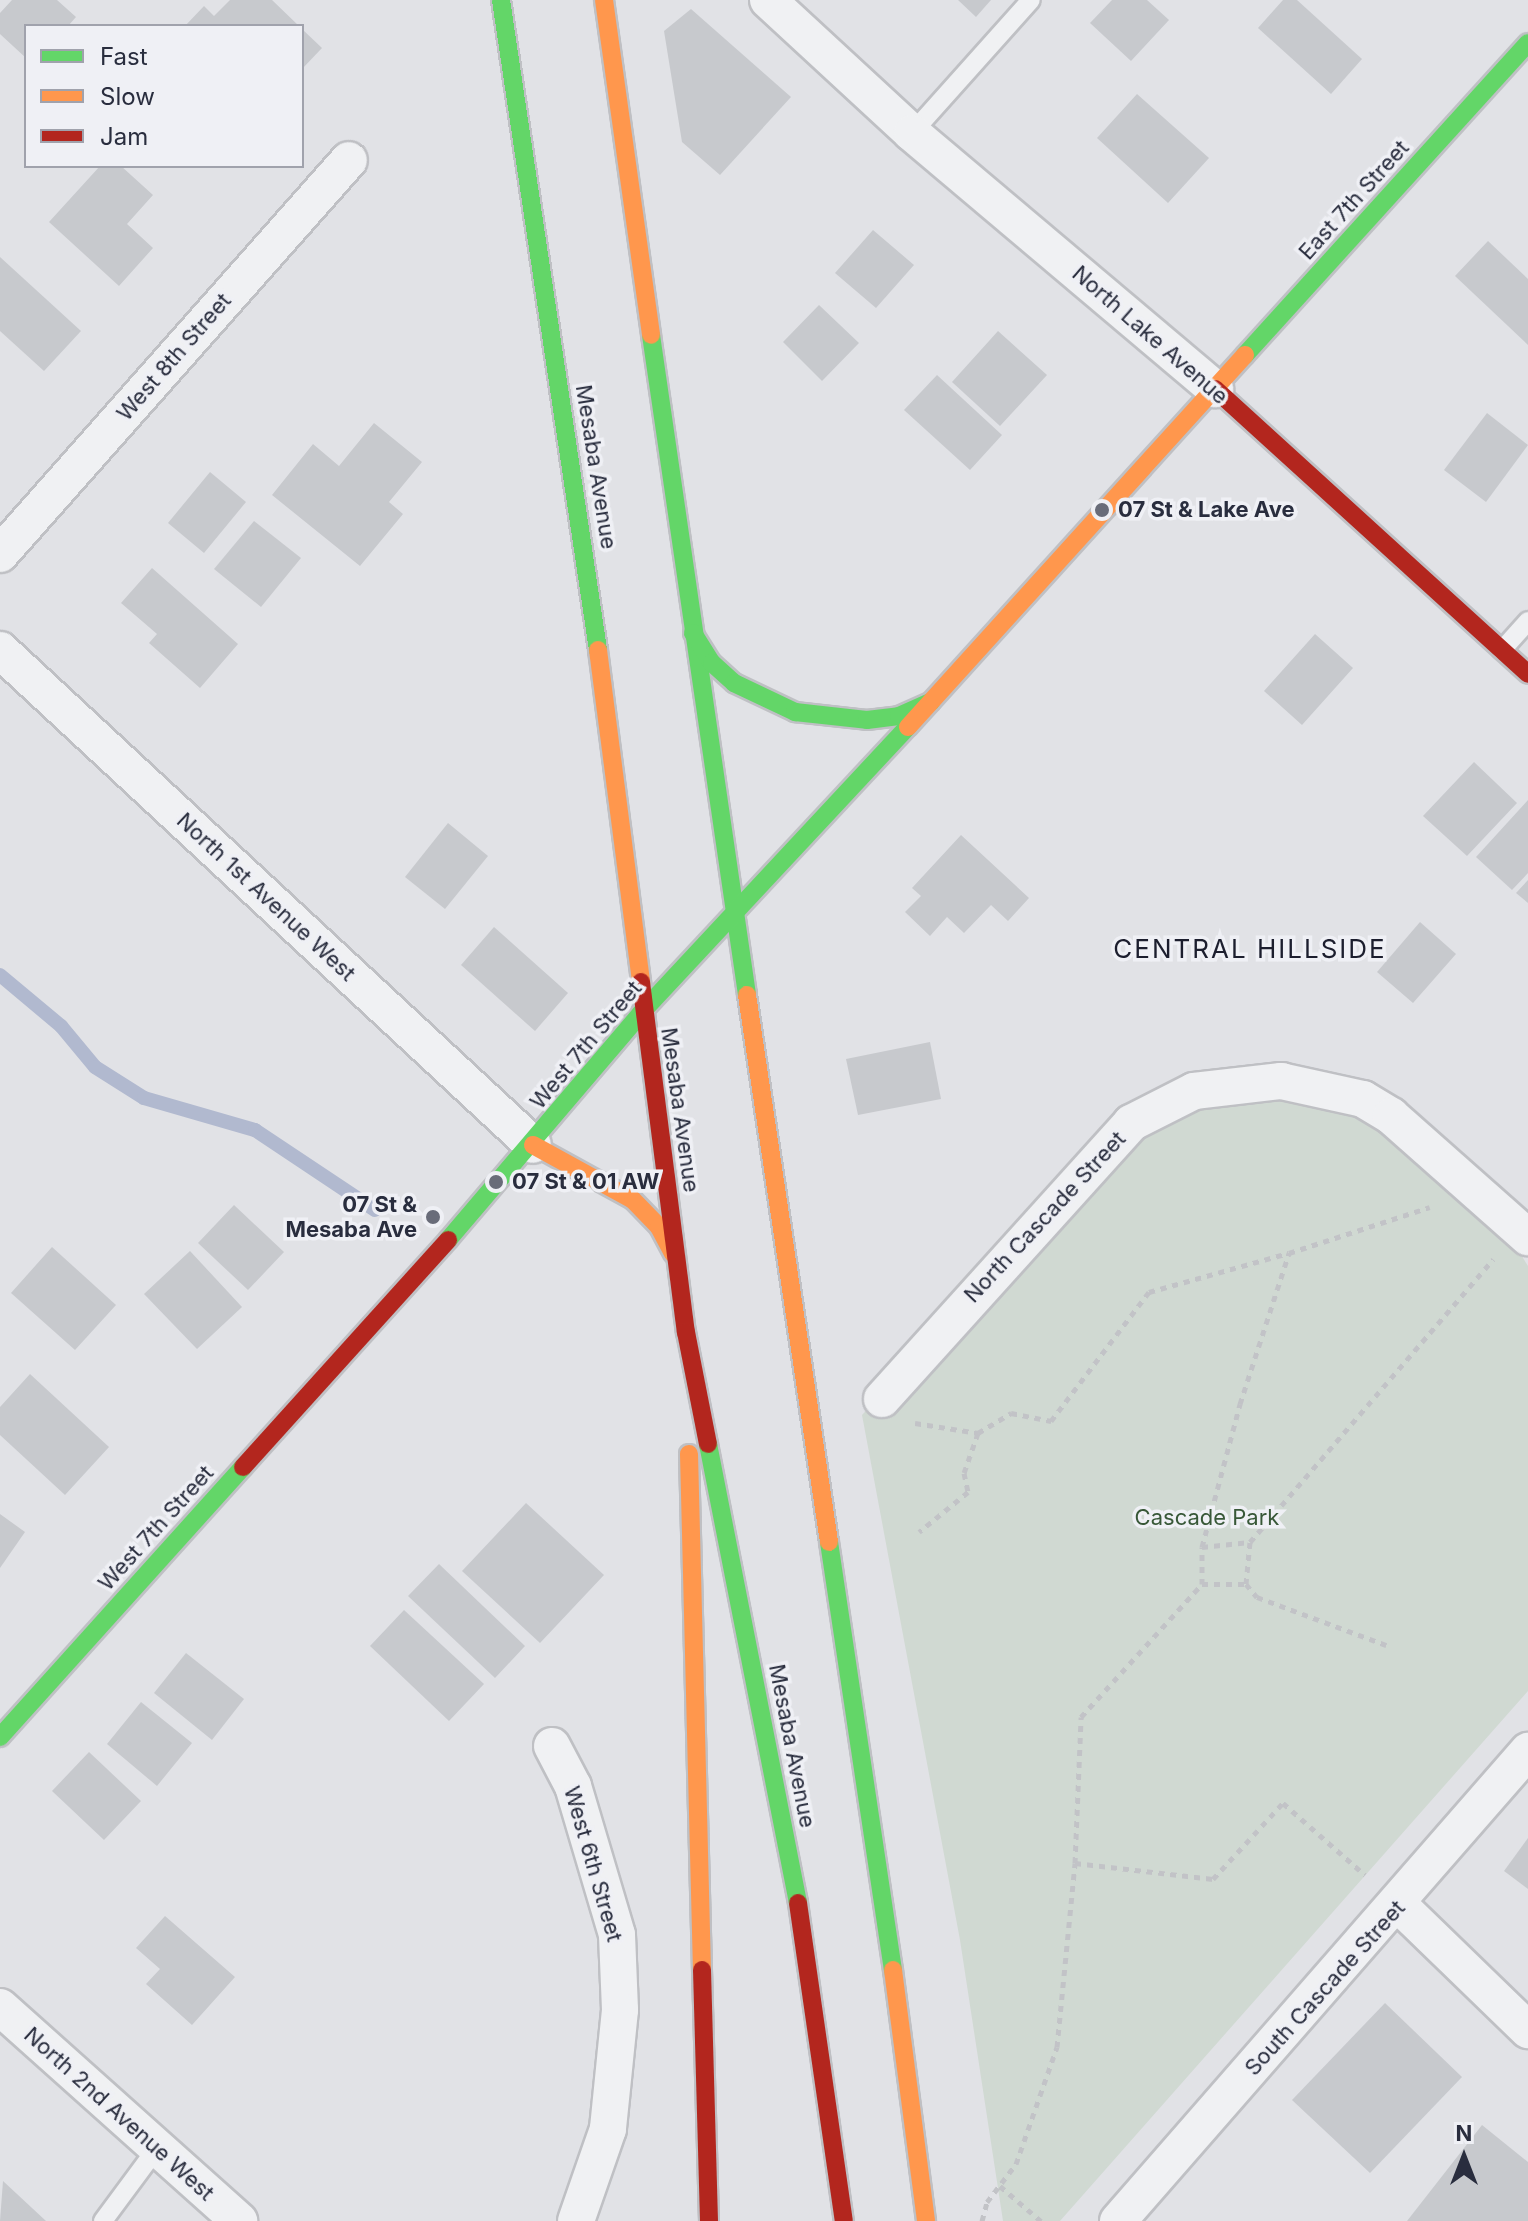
<!DOCTYPE html>
<html>
<head>
<meta charset="utf-8">
<style>
  body { margin:0 }
  #map { position:relative; width:1528px; height:2221px; overflow:hidden; background:#e1e2e6; font-family:Inter,sans-serif }
  div>[style] { position:absolute }
  .green>* { inset:0; background:#d0d9d2 }
  .stream>* { height:14px; margin:-7px; padding:0 7px; transform-origin:7px; border-radius:7px; background:#b1b9cf }
  .building>* { inset:0; background:#c7c9cd }
  .path>* { height:5px; margin-top:-2.5px; transform-origin:0; background:repeating-linear-gradient(90deg,#c2c3c7 0 6px,transparent 0 12px) }
  .roads { filter:drop-shadow(2px 0 #bfc0c4) drop-shadow(-2px 0 #bfc0c4) drop-shadow(0 2px #bfc0c4) drop-shadow(0 -2px #bfc0c4) }
  .lane>* { height:18px; margin:-9px; padding:0 9px; transform-origin:9px; border-radius:9px; background:#f0f1f3 }
  .street>* { height:36px; margin:-18px; padding:0 18px; transform-origin:18px; border-radius:18px; background:#f0f1f3 }
  .fast>* { height:18px; margin:-9px; padding:0 9px; transform-origin:9px; border-radius:9px; background:#63d668 }
  .slow>* { height:18px; margin:-9px; padding:0 9px; transform-origin:9px; border-radius:9px; background:#ff974d }
  .jam>* { height:18px; margin:-9px; padding:0 9px; transform-origin:9px; border-radius:9px; background:#b3261e }
  .dots>* { width:22px; height:22px; translate:-50% -50%; box-sizing:border-box; border:4px solid #eff0f5; border-radius:50% }
  span { translate:-50% -50%; white-space:nowrap; text-align:center; line-height:1.15; -webkit-text-stroke:7px #eff0f5; paint-order:stroke }
  .street-label { font-size:22px; color:#292d3e }
  .poi-label { font-size:22px; color:#292d3e; font-weight:700 }
  .left { translate:0 -50%; text-align:left }
  .right { translate:-100% -50%; text-align:right }
  .park-label { font-size:22px; color:#385838 }
  .quarter-label { font-size:26px; color:#1c1e2e; letter-spacing:2px }
  .legend { position:absolute; left:24px; top:24px; width:280px; height:144px; box-sizing:border-box; background:#eff0f5; border:2px solid #a0a2ac; margin:0; padding:10px 14px; list-style:none; font-size:24px; color:#292d3e }
  .legend li { display:flex; align-items:center; gap:16px; height:40px }
  .legend b { width:40px; border:2px solid #a0a2ac }
  .north { position:absolute; left:1424px; top:2117px; width:80px; height:80px; -webkit-text-stroke:6px #eff0f5; paint-order:stroke; rotate:0deg; font-size:22px; font-weight:700; line-height:32px; text-align:center; color:#292d3e }
  .north::after { content:''; display:block; margin:auto; width:28px; height:36px; background:#292d3e; clip-path:polygon(50% 0,100% 100%,50% 72%,0 100%) }
</style>
</head>
<body>
<div id="map">
  <div class="green">
    <div style="clip-path:polygon(1239px 1091px,1362px 1111px,1511px 1239px,1528px 1266px,1528px 1691px,1060px 2221px,1003px 2221px,960px 1940px,862px 1415px,1128px 1137px)"></div>
  </div>
  <div class="stream">
    <div style="left:0;top:975px;width:80px;rotate:39.9deg"></div>
    <div style="left:61px;top:1026px;width:53px;rotate:50.3deg"></div>
    <div style="left:95px;top:1067px;width:58px;rotate:32.3deg"></div>
    <div style="left:144px;top:1098px;width:116px;rotate:16.1deg"></div>
    <div style="left:255px;top:1130px;width:144px;rotate:33.7deg"></div>
  </div>
  <div class="building">
    <div style="clip-path:polygon(12px 0,57px 0,76px 17px,68px 26px,26px 26px,26px 58px,0 34px,0 13px)"></div>
    <div style="clip-path:polygon(230px 0,272px 0,299px 26px,185px 26px,204px 6px,214px 16px)"></div>
    <div style="clip-path:polygon(958px 0,991px 0,976px 17px)"></div>
    <div style="clip-path:polygon(1112px 0,1147px 0,1169px 20px,1131px 61px,1090px 23px)"></div>
    <div style="clip-path:polygon(1283px 0,1297px 0,1362px 59px,1331px 94px,1258px 28px)"></div>
    <div style="clip-path:polygon(691px 9px,791px 97px,720px 175px,682px 142px,664px 31px)"></div>
    <div style="clip-path:polygon(302px 29px,322px 48px,302px 69px)"></div>
    <div style="clip-path:polygon(1137px 94px,1209px 158px,1168px 203px,1097px 138px)"></div>
    <div style="clip-path:polygon(100px 166px,121px 166px,153px 195px,127px 224px,153px 248px,119px 286px,49px 222px)"></div>
    <div style="clip-path:polygon(873px 230px,914px 265px,876px 308px,835px 273px)"></div>
    <div style="clip-path:polygon(1488px 241px,1528px 279px,1528px 345px,1455px 276px)"></div>
    <div style="clip-path:polygon(0 257px,81px 331px,44px 371px,0 331px)"></div>
    <div style="clip-path:polygon(819px 305px,859px 343px,822px 381px,783px 342px)"></div>
    <div style="clip-path:polygon(998px 331px,1047px 375px,1000px 426px,952px 382px)"></div>
    <div style="clip-path:polygon(937px 375px,1002px 435px,970px 470px,904px 410px)"></div>
    <div style="clip-path:polygon(1487px 413px,1528px 445px,1486px 502px,1444px 470px)"></div>
    <div style="clip-path:polygon(374px 423px,422px 462px,389px 502px,403px 514px,360px 566px,272px 495px,313px 444px,339px 466px)"></div>
    <div style="clip-path:polygon(210px 472px,246px 502px,204px 553px,168px 523px)"></div>
    <div style="clip-path:polygon(254px 521px,301px 558px,261px 607px,214px 569px)"></div>
    <div style="clip-path:polygon(152px 568px,238px 644px,200px 688px,149px 643px,157px 634px,121px 603px)"></div>
    <div style="clip-path:polygon(1315px 634px,1353px 668px,1302px 725px,1264px 691px)"></div>
    <div style="clip-path:polygon(1474px 762px,1517px 803px,1467px 856px,1423px 816px)"></div>
    <div style="clip-path:polygon(1528px 800px,1528px 873px,1512px 890px,1476px 857px)"></div>
    <div style="clip-path:polygon(448px 823px,488px 856px,445px 909px,405px 877px)"></div>
    <div style="clip-path:polygon(961px 835px,1029px 898px,1008px 921px,991px 905px,964px 933px,947px 917px,930px 936px,905px 912px,921px 896px,912px 888px)"></div>
    <div style="clip-path:polygon(1528px 880px,1528px 903px,1516px 893px)"></div>
    <div style="clip-path:polygon(1420px 922px,1456px 954px,1413px 1003px,1377px 972px)"></div>
    <div style="clip-path:polygon(494px 927px,568px 993px,535px 1031px,461px 965px)"></div>
    <div style="clip-path:polygon(930px 1042px,941px 1099px,858px 1115px,846px 1059px)"></div>
    <div style="clip-path:polygon(234px 1205px,284px 1252px,248px 1290px,198px 1243px)"></div>
    <div style="clip-path:polygon(52px 1247px,116px 1305px,75px 1350px,11px 1293px)"></div>
    <div style="clip-path:polygon(190px 1251px,242px 1307px,197px 1349px,144px 1294px)"></div>
    <div style="clip-path:polygon(30px 1374px,109px 1447px,65px 1495px,0 1435px,0 1407px)"></div>
    <div style="clip-path:polygon(526px 1503px,604px 1575px,540px 1643px,462px 1571px)"></div>
    <div style="clip-path:polygon(0 1514px,25px 1532px,0 1568px)"></div>
    <div style="clip-path:polygon(439px 1564px,525px 1646px,495px 1678px,408px 1596px)"></div>
    <div style="clip-path:polygon(404px 1610px,484px 1684px,449px 1721px,370px 1646px)"></div>
    <div style="clip-path:polygon(186px 1653px,244px 1699px,212px 1740px,154px 1693px)"></div>
    <div style="clip-path:polygon(141px 1702px,192px 1743px,157px 1786px,107px 1744px)"></div>
    <div style="clip-path:polygon(89px 1752px,141px 1801px,104px 1840px,52px 1791px)"></div>
    <div style="clip-path:polygon(1528px 1838px,1528px 1889px,1504px 1871px)"></div>
    <div style="clip-path:polygon(165px 1916px,235px 1977px,192px 2025px,146px 1984px,160px 1969px,136px 1948px)"></div>
    <div style="clip-path:polygon(1385px 2003px,1462px 2077px,1370px 2173px,1292px 2100px)"></div>
    <div style="clip-path:polygon(1482px 2125px,1528px 2162px,1528px 2221px,1407px 2221px)"></div>
    <div style="clip-path:polygon(3px 2181px,46px 2221px,0 2221px)"></div>
  </div>
  <div class="path">
    <div style="left:915px;top:1423px;width:64px;rotate:9deg"></div>
    <div style="left:978px;top:1433px;width:42px;rotate:109.3deg"></div>
    <div style="left:964px;top:1473px;width:19px;rotate:78deg"></div>
    <div style="left:968px;top:1492px;width:63px;rotate:140.8deg"></div>
    <div style="left:978px;top:1433px;width:39px;rotate:-31deg"></div>
    <div style="left:1011px;top:1413px;width:41px;rotate:11.3deg"></div>
    <div style="left:1051px;top:1421px;width:162px;rotate:-52.8deg"></div>
    <div style="left:1149px;top:1292px;width:145px;rotate:-15.6deg"></div>
    <div style="left:1202px;top:1547px;width:48px;rotate:-5.9deg"></div>
    <div style="left:1250px;top:1542px;width:373px;rotate:-49.3deg"></div>
    <div style="left:1202px;top:1584px;width:44px"></div>
    <div style="left:1246px;top:1584px;width:42px;rotate:-84.6deg"></div>
    <div style="left:1246px;top:1584px;width:17px;rotate:50deg"></div>
    <div style="left:1257px;top:1597px;width:138px;rotate:20.4deg"></div>
    <div style="left:1075px;top:1863px;width:139px;rotate:6.6deg"></div>
    <div style="left:1213px;top:1879px;width:103px;rotate:-47.4deg"></div>
    <div style="left:1283px;top:1803px;width:109px;rotate:41.3deg"></div>
    <div style="left:1000px;top:2186px;width:54px;rotate:40.5deg"></div>
    <div style="left:982px;top:2221px;width:20px;rotate:-75deg"></div>
    <div style="left:987px;top:2202px;width:48px;rotate:-52.7deg"></div>
    <div style="left:1016px;top:2164px;width:124px;rotate:-70.7deg"></div>
    <div style="left:1057px;top:2047px;width:185px;rotate:-84.4deg"></div>
    <div style="left:1075px;top:1863px;width:146px;rotate:-87.6deg"></div>
    <div style="left:1081px;top:1717px;width:180px;rotate:-47.7deg"></div>
    <div style="left:1202px;top:1584px;width:37px;rotate:-90deg"></div>
    <div style="left:1202px;top:1547px;width:148px;rotate:-75.1deg"></div>
    <div style="left:1240px;top:1404px;width:159px;rotate:-72deg"></div>
    <div style="left:1289px;top:1253px;width:148px;rotate:-18.1deg"></div>
  </div>
  <div class="roads">
    <div class="lane">
      <div style="left:912px;top:133px;width:178px;rotate:-48.2deg"></div>
      <div style="left:1502px;top:650px;width:39px;rotate:-48deg"></div>
      <div style="left:103px;top:2221px;width:91px;rotate:-53.5deg"></div>
    </div>
    <div class="street">
      <div style="left:768px;top:0;width:196px;rotate:42.7deg"></div>
      <div style="left:912px;top:133px;width:397px;rotate:40.2deg"></div>
      <div style="left:0;top:554px;width:526px;rotate:-48.47deg"></div>
      <div style="left:0;top:650px;width:727px;rotate:42.88deg"></div>
      <div style="left:882px;top:1399px;width:372px;rotate:-47.9deg"></div>
      <div style="left:1131px;top:1123px;width:71px;rotate:-26.9deg"></div>
      <div style="left:1194px;top:1091px;width:88px;rotate:-6.6deg"></div>
      <div style="left:1281px;top:1081px;width:84px;rotate:12.4deg"></div>
      <div style="left:1363px;top:1099px;width:33px;rotate:31deg"></div>
      <div style="left:1391px;top:1116px;width:183px;rotate:41.5deg"></div>
      <div style="left:552px;top:1746px;width:45px;rotate:62.3deg"></div>
      <div style="left:573px;top:1786px;width:155px;rotate:73.5deg"></div>
      <div style="left:617px;top:1935px;width:75px;rotate:87.7deg"></div>
      <div style="left:620px;top:2010px;width:120px;rotate:95.8deg"></div>
      <div style="left:608px;top:2129px;width:97px;rotate:109.2deg"></div>
      <div style="left:1399px;top:1905px;width:180px;rotate:44.1deg"></div>
      <div style="left:0;top:2007px;width:321px;rotate:41.8deg"></div>
      <div style="left:1118px;top:2221px;width:624px;rotate:-48.9deg"></div>
    </div>
    <div class="fast">
      <div style="left:501px;top:0;width:657px;rotate:81.51deg"></div>
      <div style="left:651px;top:335px;width:667px;rotate:81.72deg"></div>
      <div style="left:1245px;top:355px;width:421px;rotate:-47.8deg"></div>
      <div style="left:693px;top:633px;width:36px;rotate:58deg"></div>
      <div style="left:712px;top:663px;width:30px;rotate:42deg"></div>
      <div style="left:734px;top:683px;width:68px;rotate:25.4deg"></div>
      <div style="left:795px;top:712px;width:72px;rotate:6.3deg"></div>
      <div style="left:867px;top:720px;width:32px;rotate:-7deg"></div>
      <div style="left:899px;top:716px;width:35px;rotate:-24deg"></div>
      <div style="left:448px;top:1240px;width:298px;rotate:-49.6deg"></div>
      <div style="left:641px;top:1013px;width:391px;rotate:-47deg"></div>
      <div style="left:708px;top:1444px;width:468px;rotate:78.9deg"></div>
      <div style="left:829px;top:1542px;width:433px;rotate:81.5deg"></div>
      <div style="left:0;top:1737px;width:363px;rotate:-48deg"></div>
    </div>
    <div class="slow">
      <div style="left:604px;top:0;width:338px;rotate:82deg"></div>
      <div style="left:598px;top:650px;width:335px;rotate:82.6deg"></div>
      <div style="left:908px;top:727px;width:502px;rotate:-47.83deg"></div>
      <div style="left:747px;top:995px;width:553px;rotate:81.47deg"></div>
      <div style="left:533px;top:1145px;width:114px;rotate:28.8deg"></div>
      <div style="left:633px;top:1200px;width:37px;rotate:46deg"></div>
      <div style="left:659px;top:1227px;width:30px;rotate:62deg"></div>
      <div style="left:689px;top:1454px;width:516px;rotate:88.56deg"></div>
      <div style="left:893px;top:1970px;width:253px;rotate:82.5deg"></div>
    </div>
    <div class="jam">
      <div style="left:1215px;top:389px;width:423px;rotate:42.3deg"></div>
      <div style="left:641px;top:982px;width:353px;rotate:82.7deg"></div>
      <div style="left:686px;top:1332px;width:114px;rotate:78.9deg"></div>
      <div style="left:243px;top:1467px;width:306px;rotate:-47.9deg"></div>
      <div style="left:798px;top:1903px;width:321px;rotate:81.8deg"></div>
      <div style="left:702px;top:1970px;width:251px;rotate:88.4deg"></div>
    </div>
  </div>
  <div class="dots">
    <div style="left:1102px;top:510px;background:#696c79"></div>
    <div style="left:496px;top:1182px;background:#696c79"></div>
    <div style="left:433px;top:1217px;background:#696c79"></div>
  </div>
  <div class="street-label">
    <span style="left:1354px;top:200px;rotate:-48deg">East 7th Street</span>
    <span style="left:1150px;top:335px;rotate:41deg">North Lake Avenue</span>
    <span style="left:174px;top:357px;rotate:-49deg">West 8th Street</span>
    <span style="left:596px;top:467px;rotate:81deg">Mesaba Avenue</span>
    <span style="left:266px;top:897px;rotate:43deg">North 1st Avenue West</span>
    <span style="left:586px;top:1045px;rotate:-50deg">West 7th Street</span>
    <span style="left:680px;top:1110px;rotate:82deg">Mesaba Avenue</span>
    <span style="left:1045px;top:1217px;rotate:-47deg">North Cascade Street</span>
    <span style="left:156px;top:1528px;rotate:-48deg">West 7th Street</span>
    <span style="left:792px;top:1746px;rotate:79deg">Mesaba Avenue</span>
    <span style="left:593px;top:1864px;rotate:74deg">West 6th Street</span>
    <span style="left:1325px;top:1988px;rotate:-48deg">South Cascade Street</span>
    <span style="left:119px;top:2114px;rotate:42deg">North 2nd Avenue West</span>
  </div>
  <div class="poi-label">
    <span class="left" style="left:1118px;top:510px">07 St &amp; Lake Ave</span>
    <span class="left" style="left:512px;top:1182px">07 St &amp; 01 AW</span>
    <span class="right" style="left:417px;top:1217px">07 St &amp;<br>Mesaba Ave</span>
  </div>
  <div class="park-label">
    <span style="left:1207px;top:1518px">Cascade Park</span>
  </div>
  <div class="quarter-label">
    <span style="left:1250px;top:949px">CENTRAL HILLSIDE</span>
  </div>
  <ul class="legend">
  <li><b style="height:10px;background:#63d668"></b>Fast</li>
  <li><b style="height:10px;background:#ff974d"></b>Slow</li>
  <li><b style="height:10px;background:#b3261e"></b>Jam</li>
  </ul>
  <div class="north">N</div>
</div>
</body>
</html>
